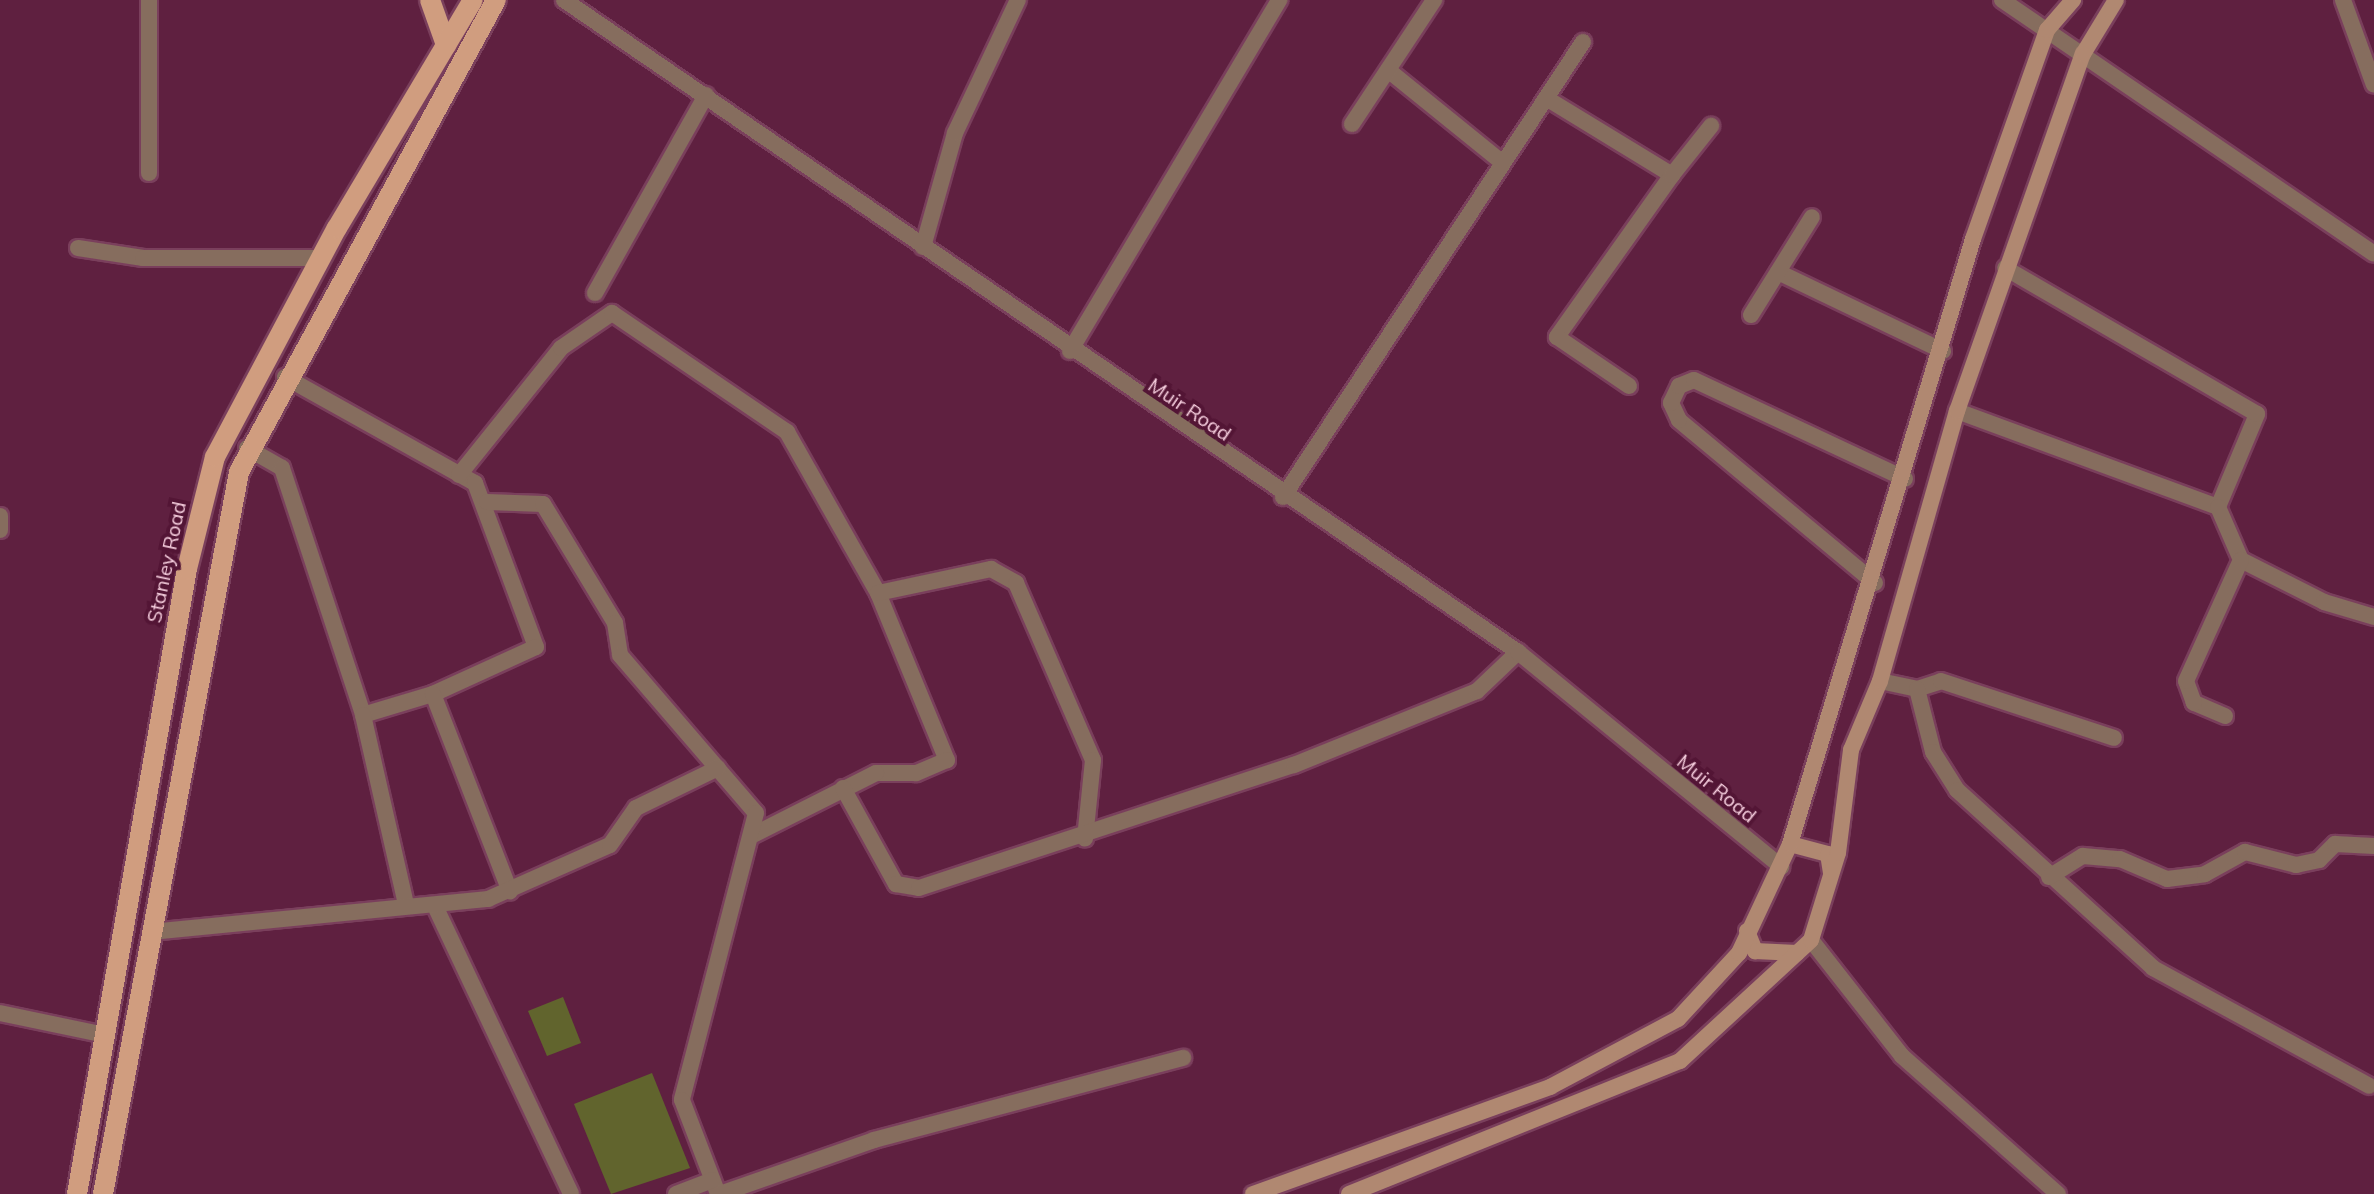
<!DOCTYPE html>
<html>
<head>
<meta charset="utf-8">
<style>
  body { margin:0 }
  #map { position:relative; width:2374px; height:1194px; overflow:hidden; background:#5f2040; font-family:Mulish,sans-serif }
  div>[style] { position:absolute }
  .green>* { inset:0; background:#61642d }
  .roads { filter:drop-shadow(2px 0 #7a3f5c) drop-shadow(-2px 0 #7a3f5c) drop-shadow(0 2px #7a3f5c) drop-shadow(0 -2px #7a3f5c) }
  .minor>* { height:16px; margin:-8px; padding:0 8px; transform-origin:8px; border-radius:8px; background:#866d5e }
  .tertiary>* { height:16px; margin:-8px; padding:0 8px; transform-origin:8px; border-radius:8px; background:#866d5e }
  .secondary>* { height:16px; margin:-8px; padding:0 8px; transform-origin:8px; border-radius:8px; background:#b08871 }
  .primary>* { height:20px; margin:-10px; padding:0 10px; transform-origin:10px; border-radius:10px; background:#d09d7f }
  span { translate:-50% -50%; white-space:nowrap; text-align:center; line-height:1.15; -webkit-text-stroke:8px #531535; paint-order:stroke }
  .street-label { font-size:20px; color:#f5cddd }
</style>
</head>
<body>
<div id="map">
  <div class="green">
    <div style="clip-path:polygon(563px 997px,581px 1043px,547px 1056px,528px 1011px)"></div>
    <div style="clip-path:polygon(652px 1073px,690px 1168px,611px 1194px,574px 1104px)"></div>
  </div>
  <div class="roads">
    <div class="minor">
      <div style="left:1388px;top:70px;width:148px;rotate:39deg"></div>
      <div style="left:1546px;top:98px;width:148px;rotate:31.4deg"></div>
      <div style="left:1672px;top:175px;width:199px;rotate:125.4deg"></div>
      <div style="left:1557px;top:337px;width:87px;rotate:34.2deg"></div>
      <div style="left:1352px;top:124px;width:149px;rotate:-56.5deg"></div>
      <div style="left:149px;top:173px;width:173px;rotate:-90deg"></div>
      <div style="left:1672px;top:175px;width:63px;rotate:-51.5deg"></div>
      <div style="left:923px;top:247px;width:118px;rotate:-74.3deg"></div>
      <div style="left:955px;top:133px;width:147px;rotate:-64.7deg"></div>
      <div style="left:78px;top:248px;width:66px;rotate:8.7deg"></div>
      <div style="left:143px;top:258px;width:177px"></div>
      <div style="left:1778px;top:272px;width:183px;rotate:25.6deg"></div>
      <div style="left:595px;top:293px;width:227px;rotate:-60.7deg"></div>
      <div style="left:1751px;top:315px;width:115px;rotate:-58.1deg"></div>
      <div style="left:1070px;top:351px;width:409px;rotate:-59.2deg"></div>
      <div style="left:285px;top:377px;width:218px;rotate:29.2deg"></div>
      <div style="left:475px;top:483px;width:175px;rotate:69.6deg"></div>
      <div style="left:536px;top:647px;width:113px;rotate:155.5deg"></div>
      <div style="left:433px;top:694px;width:73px;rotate:163.3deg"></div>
      <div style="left:1957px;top:411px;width:278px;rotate:20.2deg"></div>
      <div style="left:2218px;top:507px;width:101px;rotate:-67.2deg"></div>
      <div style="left:2257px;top:414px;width:291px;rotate:-149.9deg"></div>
      <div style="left:247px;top:448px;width:40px;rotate:29.7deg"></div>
      <div style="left:282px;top:468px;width:260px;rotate:71.8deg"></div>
      <div style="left:363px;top:715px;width:194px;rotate:77.2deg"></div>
      <div style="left:459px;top:475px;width:163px;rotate:-51.2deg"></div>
      <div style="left:561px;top:348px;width:62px;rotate:-34.5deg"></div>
      <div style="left:612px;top:313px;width:212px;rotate:34.2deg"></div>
      <div style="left:787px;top:432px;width:185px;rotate:60.5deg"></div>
      <div style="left:878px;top:593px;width:181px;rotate:67.6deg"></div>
      <div style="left:947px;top:760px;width:34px;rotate:157deg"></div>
      <div style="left:916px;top:773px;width:40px;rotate:180deg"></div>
      <div style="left:876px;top:773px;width:138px;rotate:153.2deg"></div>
      <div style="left:1283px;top:497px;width:545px;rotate:-56.6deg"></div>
      <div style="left:487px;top:502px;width:56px;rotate:2deg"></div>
      <div style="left:543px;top:504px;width:139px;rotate:58.8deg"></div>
      <div style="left:615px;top:623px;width:32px;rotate:81deg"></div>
      <div style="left:620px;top:655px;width:208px;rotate:49.3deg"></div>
      <div style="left:756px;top:813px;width:296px;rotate:104.5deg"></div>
      <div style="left:682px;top:1100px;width:101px;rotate:69deg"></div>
      <div style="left:2218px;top:507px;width:58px;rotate:66.5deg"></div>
      <div style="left:2241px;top:560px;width:93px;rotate:26.8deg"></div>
      <div style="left:2324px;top:602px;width:52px;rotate:16.7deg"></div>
      <div style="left:0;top:516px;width:14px;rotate:90deg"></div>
      <div style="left:1875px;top:583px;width:255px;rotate:-140.3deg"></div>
      <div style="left:1679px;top:420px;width:19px;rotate:-115deg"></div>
      <div style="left:1671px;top:403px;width:19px;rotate:-65deg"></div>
      <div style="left:1679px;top:386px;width:16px;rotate:-22deg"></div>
      <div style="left:1694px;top:380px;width:233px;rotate:25.1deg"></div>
      <div style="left:878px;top:593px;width:116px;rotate:-12deg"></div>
      <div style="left:991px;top:569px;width:29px;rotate:29deg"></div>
      <div style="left:1016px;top:583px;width:193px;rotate:66.5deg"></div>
      <div style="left:1093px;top:760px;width:79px;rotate:95.8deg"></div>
      <div style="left:1880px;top:681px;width:38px;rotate:12deg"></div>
      <div style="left:1917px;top:689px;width:25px;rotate:-18deg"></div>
      <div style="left:1941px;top:681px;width:182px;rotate:18.2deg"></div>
      <div style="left:1917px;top:689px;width:65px;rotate:75.7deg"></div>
      <div style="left:1933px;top:752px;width:45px;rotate:57.7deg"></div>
      <div style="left:1957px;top:790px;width:265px;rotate:42.2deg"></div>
      <div style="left:2153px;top:968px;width:246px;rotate:28.6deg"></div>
      <div style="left:433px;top:694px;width:212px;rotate:68.7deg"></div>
      <div style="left:2225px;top:716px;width:34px;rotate:-157deg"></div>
      <div style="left:2194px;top:703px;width:23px;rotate:-110deg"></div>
      <div style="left:2186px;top:681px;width:133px;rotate:-65.6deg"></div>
      <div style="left:843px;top:788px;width:110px;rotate:61.1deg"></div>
      <div style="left:896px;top:884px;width:23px;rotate:10deg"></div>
      <div style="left:919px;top:888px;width:395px;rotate:-18.2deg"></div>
      <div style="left:1294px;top:765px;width:197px;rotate:-22deg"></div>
      <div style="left:1477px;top:691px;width:57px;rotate:-43.6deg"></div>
      <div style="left:2049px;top:877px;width:40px;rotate:-32deg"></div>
      <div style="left:2083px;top:856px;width:37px;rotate:5deg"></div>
      <div style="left:2120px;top:859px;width:51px;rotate:23.1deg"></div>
      <div style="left:2167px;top:879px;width:38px;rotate:-7deg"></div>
      <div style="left:2205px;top:874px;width:46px;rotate:-28.8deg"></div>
      <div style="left:2245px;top:852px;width:53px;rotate:14.3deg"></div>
      <div style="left:2296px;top:865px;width:24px;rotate:-12deg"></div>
      <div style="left:2319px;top:860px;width:23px;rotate:-45deg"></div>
      <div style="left:2335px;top:844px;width:39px;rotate:3deg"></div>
      <div style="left:435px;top:906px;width:318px;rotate:64.7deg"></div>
      <div style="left:151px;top:932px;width:339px;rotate:-5.6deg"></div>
      <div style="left:488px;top:899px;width:133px;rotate:-23.9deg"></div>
      <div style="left:610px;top:845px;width:45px;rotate:-54.9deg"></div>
      <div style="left:636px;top:808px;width:91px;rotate:-26deg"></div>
      <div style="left:0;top:1013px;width:107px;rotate:11.8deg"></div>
      <div style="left:676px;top:1194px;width:39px;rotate:-21deg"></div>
      <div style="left:720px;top:1194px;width:163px;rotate:-19.3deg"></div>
      <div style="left:874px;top:1140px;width:320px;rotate:-14.9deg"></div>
    </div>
    <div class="tertiary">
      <div style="left:564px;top:0;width:1156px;rotate:34.35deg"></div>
      <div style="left:1518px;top:652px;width:340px;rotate:39.2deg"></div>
      <div style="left:2002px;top:0;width:450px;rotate:34.3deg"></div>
      <div style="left:2343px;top:0;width:90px;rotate:70deg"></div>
      <div style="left:1811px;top:940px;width:147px;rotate:51.9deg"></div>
      <div style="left:1902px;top:1056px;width:208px;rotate:41.5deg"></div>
    </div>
    <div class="secondary">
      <div style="left:1790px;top:844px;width:39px;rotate:15deg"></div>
      <div style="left:1828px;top:854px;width:19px;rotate:81deg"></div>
      <div style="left:1747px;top:931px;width:22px;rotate:68deg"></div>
      <div style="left:1755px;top:951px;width:42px;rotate:2.7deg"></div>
      <div style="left:1253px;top:1194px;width:316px;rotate:-19.8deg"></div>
      <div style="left:1550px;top:1087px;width:145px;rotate:-28deg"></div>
      <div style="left:1678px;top:1019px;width:90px;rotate:-47.3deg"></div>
      <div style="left:1739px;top:953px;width:120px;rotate:-64.9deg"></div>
      <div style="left:1790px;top:844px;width:632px;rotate:-73.17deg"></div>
      <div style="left:1973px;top:239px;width:222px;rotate:-70.5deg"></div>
      <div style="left:2047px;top:30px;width:40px;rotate:-49deg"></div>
      <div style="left:1349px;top:1194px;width:357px;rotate:-21.9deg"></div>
      <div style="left:1680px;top:1061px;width:178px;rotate:-42.7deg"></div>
      <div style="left:1811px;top:940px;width:91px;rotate:-72.8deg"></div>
      <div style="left:1838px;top:853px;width:104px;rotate:-82.8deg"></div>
      <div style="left:1851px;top:750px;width:75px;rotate:-67.2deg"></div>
      <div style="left:1880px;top:681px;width:281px;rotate:-74.1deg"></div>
      <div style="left:1957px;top:411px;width:379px;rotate:-70.6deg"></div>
      <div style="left:2083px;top:54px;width:63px;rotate:-58.6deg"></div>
    </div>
    <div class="primary">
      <div style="left:430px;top:0;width:48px;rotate:70.4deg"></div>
      <div style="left:77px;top:1194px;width:635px;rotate:-80.02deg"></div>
      <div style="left:187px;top:569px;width:115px;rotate:-76deg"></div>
      <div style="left:215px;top:457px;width:259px;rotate:-62deg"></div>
      <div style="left:337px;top:228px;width:265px;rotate:-59.2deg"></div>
      <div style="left:103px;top:1194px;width:735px;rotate:-79.33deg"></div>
      <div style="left:239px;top:472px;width:537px;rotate:-61.43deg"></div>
    </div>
  </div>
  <div class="street-label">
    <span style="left:1190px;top:409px;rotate:34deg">Muir Road</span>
    <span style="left:166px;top:562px;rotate:-78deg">Stanley Road</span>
    <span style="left:1717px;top:788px;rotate:39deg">Muir Road</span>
  </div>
</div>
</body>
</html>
